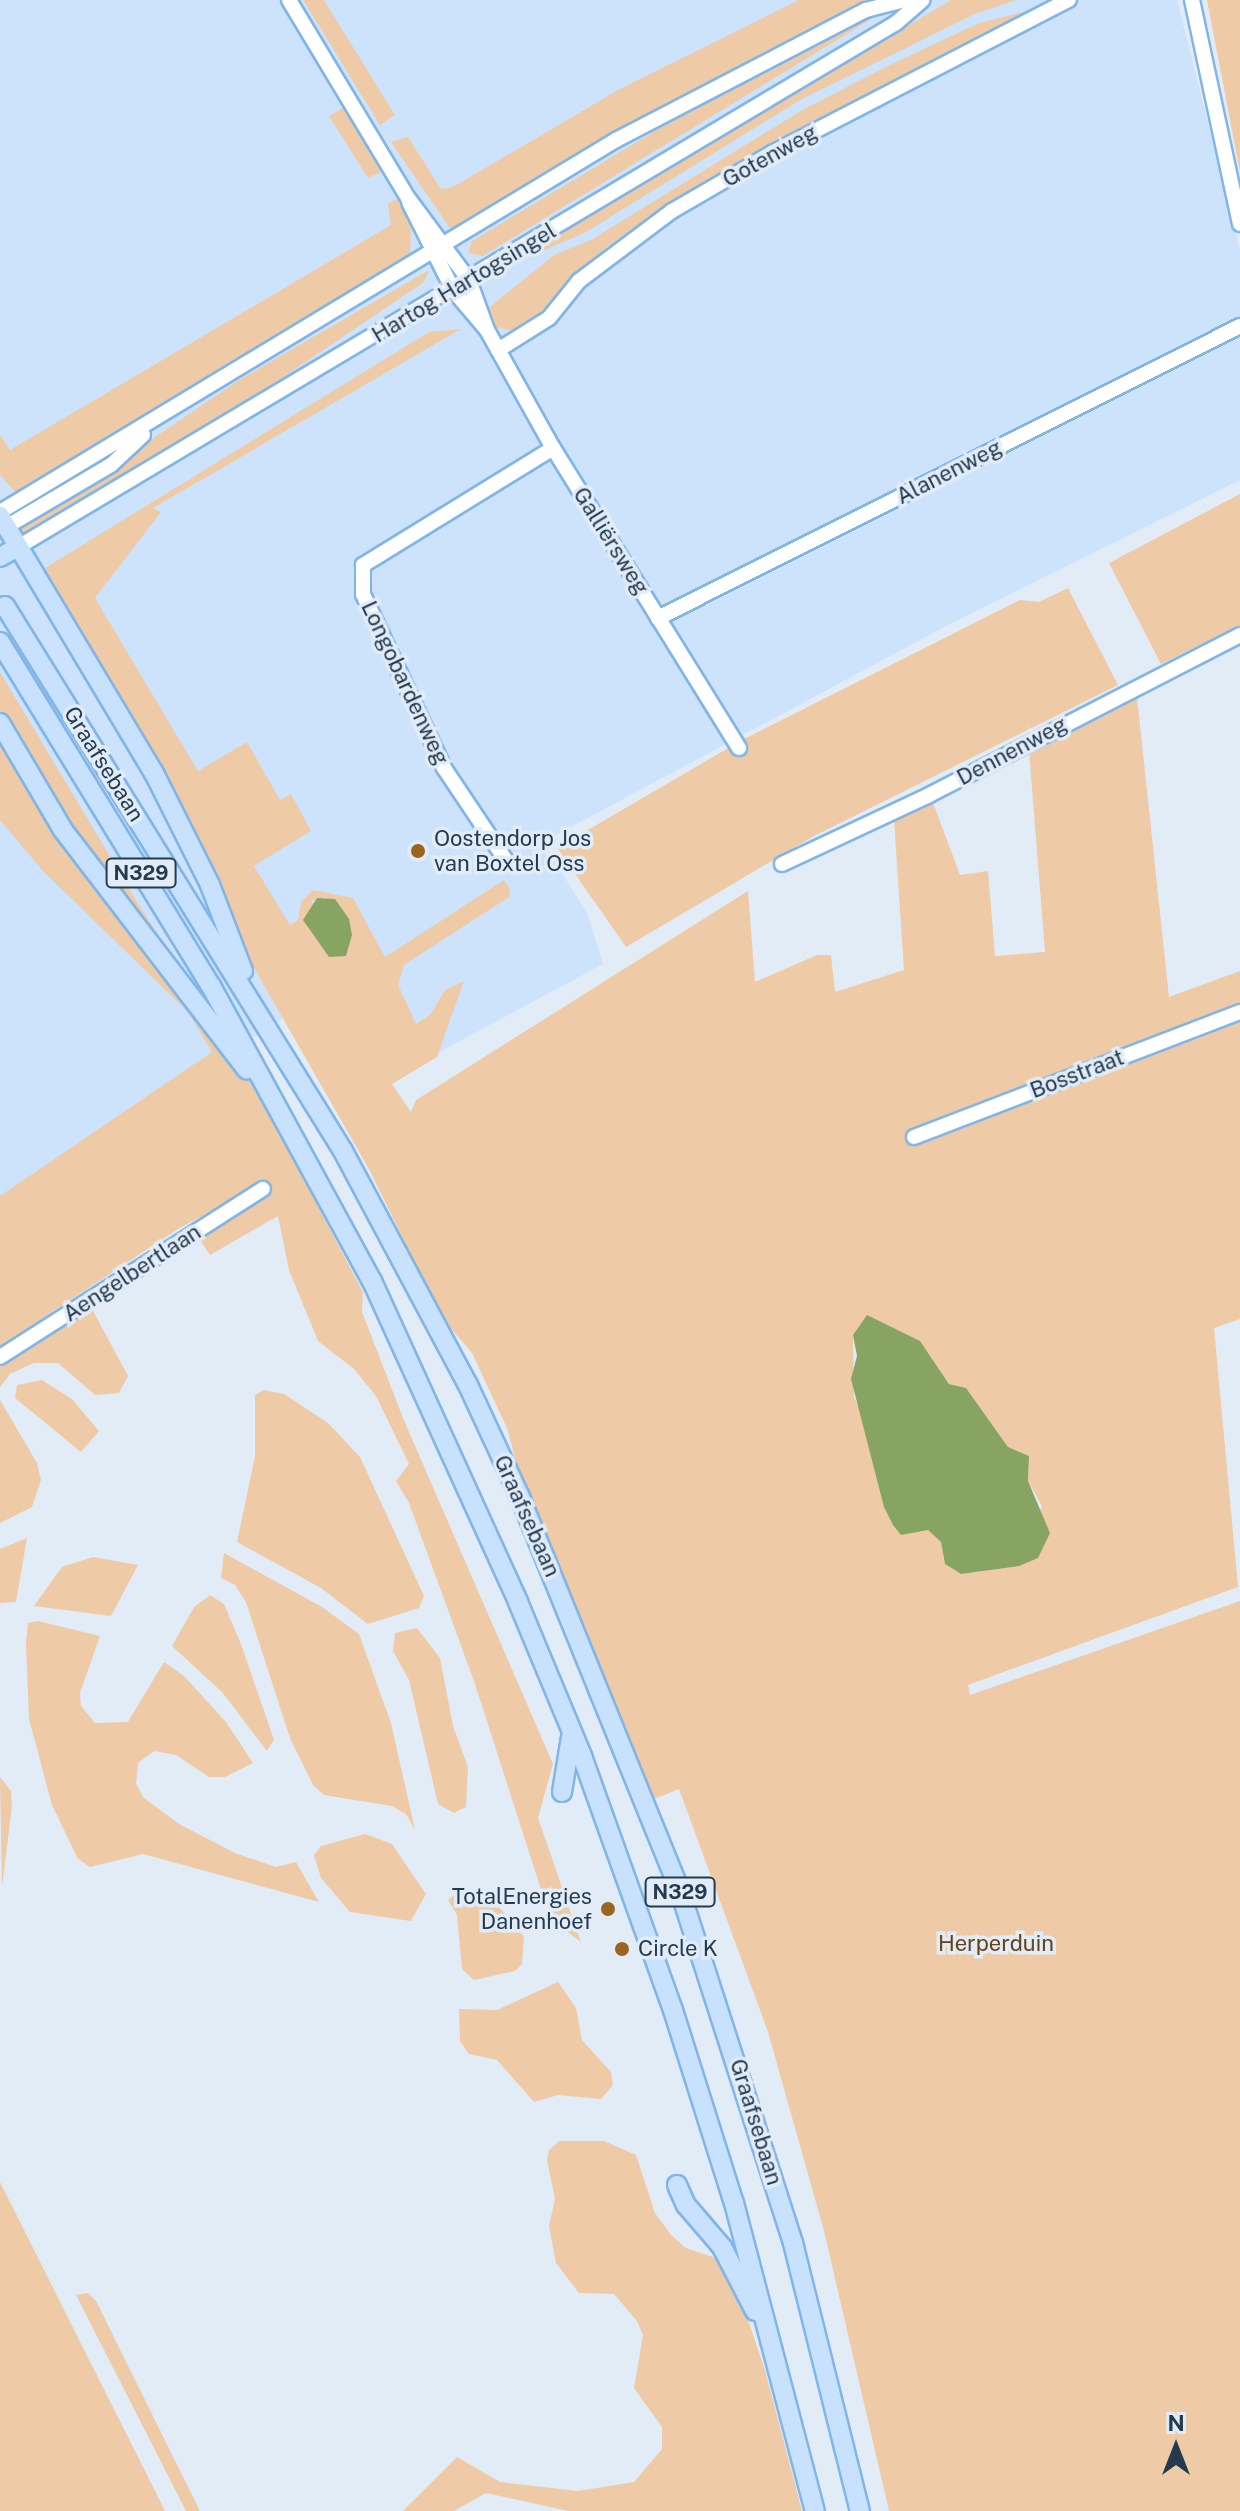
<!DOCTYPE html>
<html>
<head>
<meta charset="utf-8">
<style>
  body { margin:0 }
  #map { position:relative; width:1240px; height:2511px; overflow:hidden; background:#e1ecf7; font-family:"Public Sans",sans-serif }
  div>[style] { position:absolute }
  .built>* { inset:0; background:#cce3fb }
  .green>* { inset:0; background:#eecba6 }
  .water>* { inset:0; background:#87a463 }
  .roads { filter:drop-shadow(2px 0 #81b5e8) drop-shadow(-2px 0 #81b5e8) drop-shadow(0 2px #81b5e8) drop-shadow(0 -2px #81b5e8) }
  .minor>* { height:14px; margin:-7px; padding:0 7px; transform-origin:7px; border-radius:7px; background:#fff }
  .major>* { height:18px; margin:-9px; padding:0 9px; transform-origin:9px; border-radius:9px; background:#c8e2fd }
  .dots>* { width:22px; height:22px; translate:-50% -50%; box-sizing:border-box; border:4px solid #e1ecf7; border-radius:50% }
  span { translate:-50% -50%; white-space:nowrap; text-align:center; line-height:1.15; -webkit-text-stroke:7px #e1ecf7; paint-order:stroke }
  .shield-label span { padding:2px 6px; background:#e1ecf7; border:2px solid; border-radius:6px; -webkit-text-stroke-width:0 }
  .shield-label { font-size:20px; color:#243a4f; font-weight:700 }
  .street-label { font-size:22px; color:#243a4f }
  .poi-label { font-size:22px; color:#243a4f }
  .left { translate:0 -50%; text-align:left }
  .right { translate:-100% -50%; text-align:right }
  .park-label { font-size:22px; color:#654217 }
  .north { position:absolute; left:1136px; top:2407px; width:80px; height:80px; -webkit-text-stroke:6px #e1ecf7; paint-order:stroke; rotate:0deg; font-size:22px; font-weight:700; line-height:32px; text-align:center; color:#243a4f }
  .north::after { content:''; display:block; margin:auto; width:28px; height:36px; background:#243a4f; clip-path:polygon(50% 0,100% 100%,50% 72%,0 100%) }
</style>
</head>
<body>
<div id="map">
  <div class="built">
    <div style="clip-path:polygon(0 0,1177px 0,1240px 250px,1240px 480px,948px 625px,543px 842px,588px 915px,603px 964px,378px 1085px,333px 987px,0 1200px)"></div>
  </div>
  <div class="green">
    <div style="clip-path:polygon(303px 0,324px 0,395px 115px,380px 125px)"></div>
    <div style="clip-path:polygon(799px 0,871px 0,646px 115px,452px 231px,391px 142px,408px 137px,441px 189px,453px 187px,618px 90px)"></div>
    <div style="clip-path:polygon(951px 0,1016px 0,975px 14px,800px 100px,586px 232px,509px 266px,489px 282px,511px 261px)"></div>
    <div style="clip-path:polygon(1207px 0,1240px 0,1240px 172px,1239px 167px)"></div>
    <div style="clip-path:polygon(1043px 7px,778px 139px,677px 197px,605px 248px,530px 322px,513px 331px,495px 327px,486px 310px,554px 255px,591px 240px,804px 109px,896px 62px,979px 23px)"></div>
    <div style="clip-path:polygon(888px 9px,483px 256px,468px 253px,472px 241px,660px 128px)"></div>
    <div style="clip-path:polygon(346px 106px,385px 170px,368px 178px,329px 116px)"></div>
    <div style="clip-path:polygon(398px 198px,411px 227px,410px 258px,18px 495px,0 475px,0 435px,10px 450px,391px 225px,388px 204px)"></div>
    <div style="clip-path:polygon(429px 270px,424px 282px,264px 390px,20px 539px,14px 533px,239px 380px)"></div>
    <div style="clip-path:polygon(evenodd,461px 329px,153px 508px,161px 512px,95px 598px,198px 771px,247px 742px,280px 800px,291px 794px,311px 831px,254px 866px,290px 925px,298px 920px,301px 902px,313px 890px,353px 898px,385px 957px,504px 880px,510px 889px,509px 897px,404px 965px,398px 985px,416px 1024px,430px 1015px,445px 990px,464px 981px,437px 1057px,392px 1084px,411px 1112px,416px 1100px,748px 891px,755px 982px,817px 955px,831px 955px,835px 992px,904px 970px,894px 820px,932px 800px,960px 875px,988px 871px,995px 956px,1045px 952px,1029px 751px,1137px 697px,1169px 997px,1240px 971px,1240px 1004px,916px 1129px,918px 1144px,1240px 1018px,1240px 1319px,1214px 1328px,1238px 1587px,968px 1685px,970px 1695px,1240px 1601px,1240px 2511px,889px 2511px,824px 2231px,768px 2032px,679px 1789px,654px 1799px,521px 1480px,507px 1428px,472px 1353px,442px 1318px,369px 1169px,233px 931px,141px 731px,45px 568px,429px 332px,461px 329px,326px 897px,352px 935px,346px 956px,311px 901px,326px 897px,461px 329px,853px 1334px,927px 1351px,949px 1384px,966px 1388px,1008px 1447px,1029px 1456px,1028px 1481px,1042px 1506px,1019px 1566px,961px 1574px,945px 1564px,941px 1542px,928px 1530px,916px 1531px,854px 1397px,853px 1334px)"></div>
    <div style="clip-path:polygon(1240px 494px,1240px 625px,1161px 664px,1109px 563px)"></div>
    <div style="clip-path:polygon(1068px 588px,1118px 685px,814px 836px,626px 947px,557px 848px,742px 740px,1020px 600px,1039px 602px)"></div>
    <div style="clip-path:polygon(0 672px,139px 905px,250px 1078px,363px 1292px,362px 1312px,403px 1418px,553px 1764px,538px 1818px,581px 1942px,557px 1924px,546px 1905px,475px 1684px,409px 1503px,396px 1481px,409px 1464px,376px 1396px,354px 1369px,318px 1341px,289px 1270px,278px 1216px,210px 1255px,198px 1237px,270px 1191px,265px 1181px,178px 1229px,0 1346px,0 1196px,212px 1052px,188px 1012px,43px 871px,0 820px)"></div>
    <div style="clip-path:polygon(91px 1307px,128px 1376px,119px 1393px,95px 1395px,58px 1363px,34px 1363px,10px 1374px,0 1387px,0 1367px)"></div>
    <div style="clip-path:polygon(42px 1380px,72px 1399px,99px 1431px,81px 1452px,15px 1398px,17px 1385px)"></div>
    <div style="clip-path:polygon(264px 1390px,284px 1394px,328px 1423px,360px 1457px,424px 1596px,419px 1608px,368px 1624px,321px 1588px,237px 1542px,255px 1456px,255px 1395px)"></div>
    <div style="clip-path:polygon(0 1400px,37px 1463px,41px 1480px,32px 1507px,0 1523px)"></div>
    <div style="clip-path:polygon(27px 1538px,16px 1602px,0 1603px,0 1549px)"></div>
    <div style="clip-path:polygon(224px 1553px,322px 1607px,359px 1634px,391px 1723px,415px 1830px,406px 1814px,392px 1806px,324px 1795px,313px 1785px,290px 1738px,246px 1602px,235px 1585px,221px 1578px)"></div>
    <div style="clip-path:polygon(93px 1557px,138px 1565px,111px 1616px,34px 1606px,62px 1567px)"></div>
    <div style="clip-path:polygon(210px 1595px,224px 1604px,241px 1644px,274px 1740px,267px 1751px,222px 1692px,172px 1646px,194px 1607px)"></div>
    <div style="clip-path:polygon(38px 1621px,100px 1636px,80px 1693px,81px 1706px,95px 1723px,128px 1722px,164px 1662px,184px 1676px,226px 1722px,253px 1763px,225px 1777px,209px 1777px,176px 1755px,154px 1751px,138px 1763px,136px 1784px,144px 1798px,179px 1824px,235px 1853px,276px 1867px,296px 1862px,319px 1902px,143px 1854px,90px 1867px,78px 1859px,52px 1805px,29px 1719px,26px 1644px,28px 1623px)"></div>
    <div style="clip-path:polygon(417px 1628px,440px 1658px,453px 1726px,468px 1767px,466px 1807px,454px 1813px,438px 1804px,409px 1680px,393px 1651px,395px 1633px)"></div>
    <div style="clip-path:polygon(0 1777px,11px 1791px,12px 1806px,2px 1887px)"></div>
    <div style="clip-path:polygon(365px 1834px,392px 1844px,426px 1894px,411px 1921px,350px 1912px,321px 1878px,314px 1855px,321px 1846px)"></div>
    <div style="clip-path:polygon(459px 1891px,496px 1904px,512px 1921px,524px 1937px,522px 1964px,515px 1971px,474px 1980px,462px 1969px,457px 1915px,448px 1900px)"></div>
    <div style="clip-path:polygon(558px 1982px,576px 2008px,582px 2040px,611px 2072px,613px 2085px,601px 2099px,558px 2095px,534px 2102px,497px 2060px,469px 2054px,460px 2041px,459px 2009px,497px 2010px)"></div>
    <div style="clip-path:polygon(559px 2141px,604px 2141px,636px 2155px,655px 2213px,671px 2235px,686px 2248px,722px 2260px,734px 2279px,765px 2370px,802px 2511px,568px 2511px,486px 2493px,454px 2511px,403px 2511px,457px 2457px,500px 2482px,578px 2491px,634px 2482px,662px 2449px,662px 2427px,634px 2388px,643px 2335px,637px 2321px,614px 2294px,579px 2293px,556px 2263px,549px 2226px,555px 2199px,547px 2160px,549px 2150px)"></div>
    <div style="clip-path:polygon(0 2182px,165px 2511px,0 2511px)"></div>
    <div style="clip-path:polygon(88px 2293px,96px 2301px,200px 2511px,186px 2511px,76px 2295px)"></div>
  </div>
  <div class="water">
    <div style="clip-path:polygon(317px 898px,335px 899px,349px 919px,352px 935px,346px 956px,329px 957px,303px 920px)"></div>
    <div style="clip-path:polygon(867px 1315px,920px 1341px,949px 1384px,966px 1388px,1008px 1447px,1029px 1456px,1028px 1481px,1050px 1533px,1038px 1558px,1019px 1566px,961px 1574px,945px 1564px,941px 1542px,928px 1530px,901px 1535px,893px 1525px,884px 1507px,851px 1379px,857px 1356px,853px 1335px)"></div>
  </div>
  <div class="roads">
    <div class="minor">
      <div style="left:289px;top:0;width:231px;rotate:59deg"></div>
      <div style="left:408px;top:198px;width:102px;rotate:53.4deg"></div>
      <div style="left:469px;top:280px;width:53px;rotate:70.2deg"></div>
      <div style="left:487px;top:330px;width:135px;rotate:60.8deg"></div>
      <div style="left:553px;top:448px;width:353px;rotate:58.2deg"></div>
      <div style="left:1192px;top:0;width:229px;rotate:77.9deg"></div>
      <div style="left:409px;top:202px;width:98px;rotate:63.4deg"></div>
      <div style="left:453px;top:290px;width:52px;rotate:49.6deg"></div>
      <div style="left:498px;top:350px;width:60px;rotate:-32.1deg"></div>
      <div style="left:549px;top:318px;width:48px;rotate:-51deg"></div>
      <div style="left:579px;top:281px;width:116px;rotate:-37deg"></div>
      <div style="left:672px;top:211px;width:116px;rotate:-30.1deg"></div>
      <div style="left:772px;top:153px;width:334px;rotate:-27.3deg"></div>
      <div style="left:0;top:512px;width:720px;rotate:-31.13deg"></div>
      <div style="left:616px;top:140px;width:282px;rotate:-27.5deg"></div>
      <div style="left:866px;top:10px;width:40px;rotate:-14.4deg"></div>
      <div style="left:6px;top:527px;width:122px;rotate:-30.6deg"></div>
      <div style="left:111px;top:465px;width:44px;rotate:-43.2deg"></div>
      <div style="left:18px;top:547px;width:1022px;rotate:-30.83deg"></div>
      <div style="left:896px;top:23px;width:35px;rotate:-41deg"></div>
      <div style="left:658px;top:618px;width:651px;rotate:-26.64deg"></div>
      <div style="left:507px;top:862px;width:113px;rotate:-123.8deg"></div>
      <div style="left:444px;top:768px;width:192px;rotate:-115deg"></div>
      <div style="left:363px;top:594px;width:29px;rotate:-90deg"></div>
      <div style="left:363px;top:565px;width:223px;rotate:-31.6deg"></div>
      <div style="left:782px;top:864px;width:162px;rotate:-25.1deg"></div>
      <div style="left:929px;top:795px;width:350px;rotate:-27.2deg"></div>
      <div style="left:914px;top:1137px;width:349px;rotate:-21deg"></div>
      <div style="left:0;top:1357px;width:312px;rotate:-32.6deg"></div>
    </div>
    <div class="major">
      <div style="left:0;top:516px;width:300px;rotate:59.1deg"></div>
      <div style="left:154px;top:773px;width:125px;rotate:63.4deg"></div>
      <div style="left:210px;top:885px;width:92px;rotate:69deg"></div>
      <div style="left:0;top:557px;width:21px;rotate:-29deg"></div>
      <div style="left:5px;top:606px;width:641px;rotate:58.19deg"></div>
      <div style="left:343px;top:1151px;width:265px;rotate:61.9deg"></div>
      <div style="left:468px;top:1385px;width:123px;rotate:65.1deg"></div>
      <div style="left:520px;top:1497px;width:425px;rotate:67.9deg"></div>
      <div style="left:680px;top:1891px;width:370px;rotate:72.2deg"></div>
      <div style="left:793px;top:2243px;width:276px;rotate:76deg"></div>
      <div style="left:0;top:642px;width:404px;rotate:58.5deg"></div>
      <div style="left:211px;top:986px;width:336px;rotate:61.4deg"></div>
      <div style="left:372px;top:1281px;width:353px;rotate:65.5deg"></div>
      <div style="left:518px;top:1602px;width:167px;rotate:67.4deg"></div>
      <div style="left:582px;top:1756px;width:270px;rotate:70.3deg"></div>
      <div style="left:673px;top:2010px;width:202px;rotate:72.5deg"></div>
      <div style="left:734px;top:2203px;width:318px;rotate:75.3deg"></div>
      <div style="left:0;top:723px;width:124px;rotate:59.5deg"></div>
      <div style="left:63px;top:830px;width:302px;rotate:52.5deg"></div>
      <div style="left:562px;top:1792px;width:56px;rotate:-80.7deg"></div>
      <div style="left:677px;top:2185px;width:22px;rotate:66deg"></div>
      <div style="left:686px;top:2205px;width:55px;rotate:49.4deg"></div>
      <div style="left:722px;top:2247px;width:72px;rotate:62.7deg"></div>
    </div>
  </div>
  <div class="dots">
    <div style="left:418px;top:851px;background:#9b651f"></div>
    <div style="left:608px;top:1909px;background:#9b651f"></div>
    <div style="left:622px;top:1949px;background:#9b651f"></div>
  </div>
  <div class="shield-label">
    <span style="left:141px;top:873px">N329</span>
    <span style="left:680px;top:1892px">N329</span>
  </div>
  <div class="street-label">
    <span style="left:770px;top:156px;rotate:-29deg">Gotenweg</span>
    <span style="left:464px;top:283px;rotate:-31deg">Hartog Hartogsingel</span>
    <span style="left:949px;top:472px;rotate:-27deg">Alanenweg</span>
    <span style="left:611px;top:541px;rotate:58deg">Galliërsweg</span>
    <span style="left:405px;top:683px;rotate:65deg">Longobardenweg</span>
    <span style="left:1012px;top:751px;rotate:-28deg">Dennenweg</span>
    <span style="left:104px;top:764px;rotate:58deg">Graafsebaan</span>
    <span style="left:1077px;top:1074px;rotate:-21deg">Bosstraat</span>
    <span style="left:132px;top:1273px;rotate:-33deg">Aengelbertlaan</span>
    <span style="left:527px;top:1516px;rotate:66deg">Graafsebaan</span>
    <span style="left:756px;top:2122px;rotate:73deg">Graafsebaan</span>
  </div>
  <div class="poi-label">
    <span class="left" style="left:434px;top:851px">Oostendorp Jos<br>van Boxtel Oss</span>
    <span class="right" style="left:592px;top:1909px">TotalEnergies<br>Danenhoef</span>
    <span class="left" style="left:638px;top:1949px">Circle K</span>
  </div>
  <div class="park-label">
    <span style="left:996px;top:1944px">Herperduin</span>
  </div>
  <div class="north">N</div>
</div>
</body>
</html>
